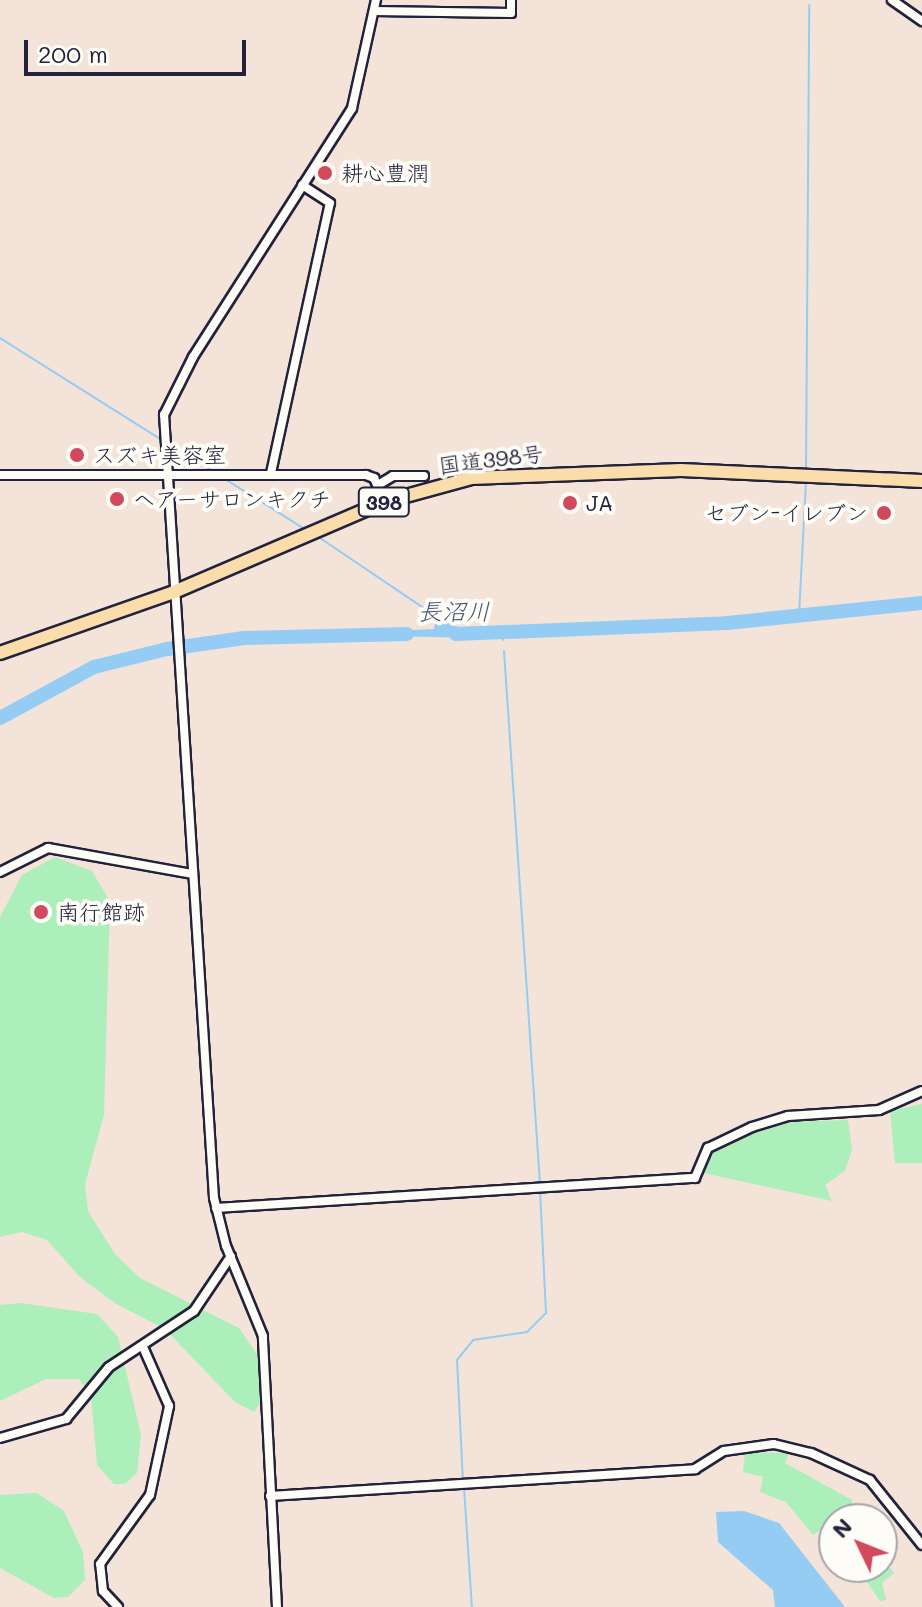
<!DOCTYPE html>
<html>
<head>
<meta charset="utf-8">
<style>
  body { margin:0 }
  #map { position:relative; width:922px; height:1607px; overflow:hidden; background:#f4e3d9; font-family:Mali,"Klee One",sans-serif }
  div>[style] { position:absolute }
  .green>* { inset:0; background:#acefba }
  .water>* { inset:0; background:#94ccf3 }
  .stream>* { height:2px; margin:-1px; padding:0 1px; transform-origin:1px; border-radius:1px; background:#94ccf3 }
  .river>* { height:14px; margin:-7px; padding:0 7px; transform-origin:7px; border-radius:7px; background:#94ccf3 }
  .roads { filter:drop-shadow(2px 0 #22223b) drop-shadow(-2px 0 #22223b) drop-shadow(0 2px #22223b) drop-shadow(0 -2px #22223b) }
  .minor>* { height:8px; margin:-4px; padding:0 4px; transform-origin:4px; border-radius:4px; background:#fdfcf7 }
  .highway>* { height:12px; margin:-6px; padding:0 6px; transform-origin:6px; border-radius:6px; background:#faddab }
  .dots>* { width:22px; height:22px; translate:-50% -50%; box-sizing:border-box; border:4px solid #fdfcf7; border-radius:50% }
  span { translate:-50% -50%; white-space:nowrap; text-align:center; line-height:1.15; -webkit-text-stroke:8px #fdfcf7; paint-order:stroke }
  .shield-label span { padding:2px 6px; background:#fdfcf7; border:2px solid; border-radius:6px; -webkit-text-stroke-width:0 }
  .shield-label { font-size:20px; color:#22223b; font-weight:700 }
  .poi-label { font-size:22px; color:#22223b }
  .left { translate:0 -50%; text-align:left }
  .right { translate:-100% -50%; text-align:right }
  .street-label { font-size:22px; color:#22223b }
  .water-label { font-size:24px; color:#445572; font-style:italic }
  .north { position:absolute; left:818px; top:1503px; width:80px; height:80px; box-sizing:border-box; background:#fdfcf7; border:2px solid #a5a5ac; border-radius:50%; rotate:313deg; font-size:22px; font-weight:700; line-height:32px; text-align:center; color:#22223b }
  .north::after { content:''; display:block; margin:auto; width:28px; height:36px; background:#d1495b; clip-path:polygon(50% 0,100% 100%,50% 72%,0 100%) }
  .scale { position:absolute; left:24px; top:40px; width:222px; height:36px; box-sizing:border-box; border:4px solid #22223b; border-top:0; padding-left:10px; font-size:24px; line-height:28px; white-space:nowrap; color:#22223b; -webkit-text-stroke:6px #fdfcf7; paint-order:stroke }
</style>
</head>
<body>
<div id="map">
  <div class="green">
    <div style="clip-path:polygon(55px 857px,92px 871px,110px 902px,104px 1115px,85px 1184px,88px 1211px,115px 1254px,140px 1278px,239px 1328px,259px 1357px,266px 1380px,266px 1394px,254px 1412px,235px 1402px,165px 1329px,116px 1304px,80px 1277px,47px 1240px,22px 1232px,0 1237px,0 917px,22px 875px)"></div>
    <div style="clip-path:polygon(922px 1104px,922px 1163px,895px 1163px,890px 1111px)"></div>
    <div style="clip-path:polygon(848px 1120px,852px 1150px,845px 1171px,825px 1185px,832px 1201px,699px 1172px,711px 1152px,755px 1131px,788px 1122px)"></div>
    <div style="clip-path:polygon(21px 1303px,97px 1314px,118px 1337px,141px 1435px,137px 1473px,125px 1484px,114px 1484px,97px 1465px,91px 1396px,79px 1379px,46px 1379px,0 1401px,0 1305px)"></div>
    <div style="clip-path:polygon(745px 1452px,789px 1453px,785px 1463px,852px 1500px,853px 1519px,834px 1519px,834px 1534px,828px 1526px,813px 1535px,786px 1502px,760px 1492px,763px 1477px,743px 1472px)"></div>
    <div style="clip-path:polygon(37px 1493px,64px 1511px,83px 1552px,85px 1580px,68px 1597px,54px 1598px,0 1568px,0 1495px)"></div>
    <div style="clip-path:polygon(882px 1558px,894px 1573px,882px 1583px,886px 1600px,880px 1601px,857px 1567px,882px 1567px)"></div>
  </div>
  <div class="water">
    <div style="clip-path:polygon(436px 615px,458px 627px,476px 629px,475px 638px,390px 636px,390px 631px,434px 629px)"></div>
    <div style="clip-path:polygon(744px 1511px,779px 1523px,845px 1607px,775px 1607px,773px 1590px,718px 1542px,716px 1512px)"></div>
  </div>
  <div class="stream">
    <div style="left:0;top:338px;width:191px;rotate:32.2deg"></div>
    <div style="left:171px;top:445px;width:49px;rotate:31.8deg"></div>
    <div style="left:806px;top:470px;width:465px;rotate:-89.6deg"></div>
    <div style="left:225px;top:479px;width:98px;rotate:32.1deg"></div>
    <div style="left:317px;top:536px;width:141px;rotate:34deg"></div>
    <div style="left:799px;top:615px;width:134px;rotate:-87deg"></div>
    <div style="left:502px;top:632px;width:8px;rotate:83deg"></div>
    <div style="left:504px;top:651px;width:535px;rotate:86.14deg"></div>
    <div style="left:463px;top:1482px;width:122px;rotate:-92.8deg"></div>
    <div style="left:457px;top:1360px;width:26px;rotate:-51deg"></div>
    <div style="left:473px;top:1340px;width:55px;rotate:-8.4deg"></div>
    <div style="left:527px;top:1332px;width:27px;rotate:-45deg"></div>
    <div style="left:546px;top:1313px;width:122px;rotate:-92.8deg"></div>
    <div style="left:464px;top:1488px;width:119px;rotate:86.2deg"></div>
  </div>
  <div class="river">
    <div style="left:456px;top:634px;width:271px;rotate:-2.3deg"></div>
    <div style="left:727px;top:623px;width:196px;rotate:-5.9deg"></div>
    <div style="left:0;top:718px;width:107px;rotate:-28.5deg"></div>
    <div style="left:94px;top:667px;width:75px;rotate:-13.9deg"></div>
    <div style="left:167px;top:649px;width:78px;rotate:-8.1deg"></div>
    <div style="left:244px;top:638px;width:163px;rotate:-1.4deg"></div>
  </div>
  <div class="roads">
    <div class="minor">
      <div style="left:892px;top:0;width:37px;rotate:35deg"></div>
      <div style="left:374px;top:11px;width:137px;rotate:0.8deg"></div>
      <div style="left:511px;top:13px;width:13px;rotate:-90deg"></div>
      <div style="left:271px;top:473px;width:276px;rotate:-77.7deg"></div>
      <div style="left:330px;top:203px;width:33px;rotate:-147deg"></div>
      <div style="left:0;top:475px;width:366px"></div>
      <div style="left:366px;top:475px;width:9px;rotate:21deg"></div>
      <div style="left:374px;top:478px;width:26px;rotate:67deg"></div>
      <div style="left:378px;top:485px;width:17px;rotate:-31deg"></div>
      <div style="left:393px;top:476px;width:31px"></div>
      <div style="left:0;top:872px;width:54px;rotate:-26.6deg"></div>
      <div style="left:48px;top:848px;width:146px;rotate:10.2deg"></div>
      <div style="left:216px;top:1208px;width:480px;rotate:-3.6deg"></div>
      <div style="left:695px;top:1178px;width:33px;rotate:-67deg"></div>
      <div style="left:708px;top:1148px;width:49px;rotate:-25.5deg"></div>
      <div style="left:752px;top:1127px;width:38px;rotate:-17deg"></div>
      <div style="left:788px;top:1116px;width:91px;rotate:-3.8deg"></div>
      <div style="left:879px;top:1110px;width:47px;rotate:-23.8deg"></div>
      <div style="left:0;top:1438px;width:69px;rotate:-16.1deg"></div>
      <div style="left:66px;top:1419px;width:67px;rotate:-50.4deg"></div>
      <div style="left:109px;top:1367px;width:102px;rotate:-33.4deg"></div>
      <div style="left:194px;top:1311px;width:66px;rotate:-56.1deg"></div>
      <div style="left:270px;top:1496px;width:426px;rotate:-3.6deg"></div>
      <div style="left:695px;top:1469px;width:34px;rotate:-32deg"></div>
      <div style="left:724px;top:1451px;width:50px;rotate:-8deg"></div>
      <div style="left:774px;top:1444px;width:38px;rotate:14deg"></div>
      <div style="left:811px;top:1453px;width:65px;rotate:24.6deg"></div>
      <div style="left:870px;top:1480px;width:83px;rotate:51.3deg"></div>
      <div style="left:118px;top:1607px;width:22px;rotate:-133deg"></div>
      <div style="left:103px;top:1591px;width:27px;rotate:-96deg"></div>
      <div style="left:100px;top:1564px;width:85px;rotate:-54.1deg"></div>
      <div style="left:150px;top:1495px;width:91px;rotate:-77.9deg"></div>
      <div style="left:169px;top:1406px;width:64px;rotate:-113.8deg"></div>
      <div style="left:277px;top:1607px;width:271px;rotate:-93deg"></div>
      <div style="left:263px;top:1336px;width:97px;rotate:-112.3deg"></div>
      <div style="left:226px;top:1246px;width:49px;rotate:-104deg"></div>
      <div style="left:214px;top:1198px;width:785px;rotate:-93.65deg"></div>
      <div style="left:164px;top:415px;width:65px;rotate:-63.4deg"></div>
      <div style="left:193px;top:357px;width:295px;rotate:-57.4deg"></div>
      <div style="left:352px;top:108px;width:111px;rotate:-77.5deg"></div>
    </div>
    <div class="highway">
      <div style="left:0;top:653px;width:184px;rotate:-19.3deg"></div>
      <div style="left:174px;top:592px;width:228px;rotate:-23.2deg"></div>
      <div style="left:384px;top:502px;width:90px;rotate:-15.4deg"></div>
      <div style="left:471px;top:478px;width:210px;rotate:-2.2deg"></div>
      <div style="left:681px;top:470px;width:241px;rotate:2.6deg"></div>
    </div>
  </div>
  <div class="dots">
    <div style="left:325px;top:173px;background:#d1495b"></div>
    <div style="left:77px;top:455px;background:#d1495b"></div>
    <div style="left:117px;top:499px;background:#d1495b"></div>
    <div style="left:570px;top:503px;background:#d1495b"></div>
    <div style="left:884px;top:513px;background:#d1495b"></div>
    <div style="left:41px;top:912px;background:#d1495b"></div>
  </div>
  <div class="shield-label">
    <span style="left:384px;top:502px">398</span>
  </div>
  <div class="poi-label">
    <span class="left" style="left:341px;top:173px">耕心豊潤</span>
    <span class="left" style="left:93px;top:455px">スズキ美容室</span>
    <span class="left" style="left:133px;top:499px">ヘアーサロンキクチ</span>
    <span class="left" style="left:586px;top:503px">JA</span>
    <span class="right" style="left:868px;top:513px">セブン-イレブン</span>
    <span class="left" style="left:57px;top:912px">南行館跡</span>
  </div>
  <div class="street-label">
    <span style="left:491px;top:459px;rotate:-7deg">国道398号</span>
  </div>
  <div class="water-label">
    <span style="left:454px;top:611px">長沼川</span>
  </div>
  <div class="north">N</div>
  <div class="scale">200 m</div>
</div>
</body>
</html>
